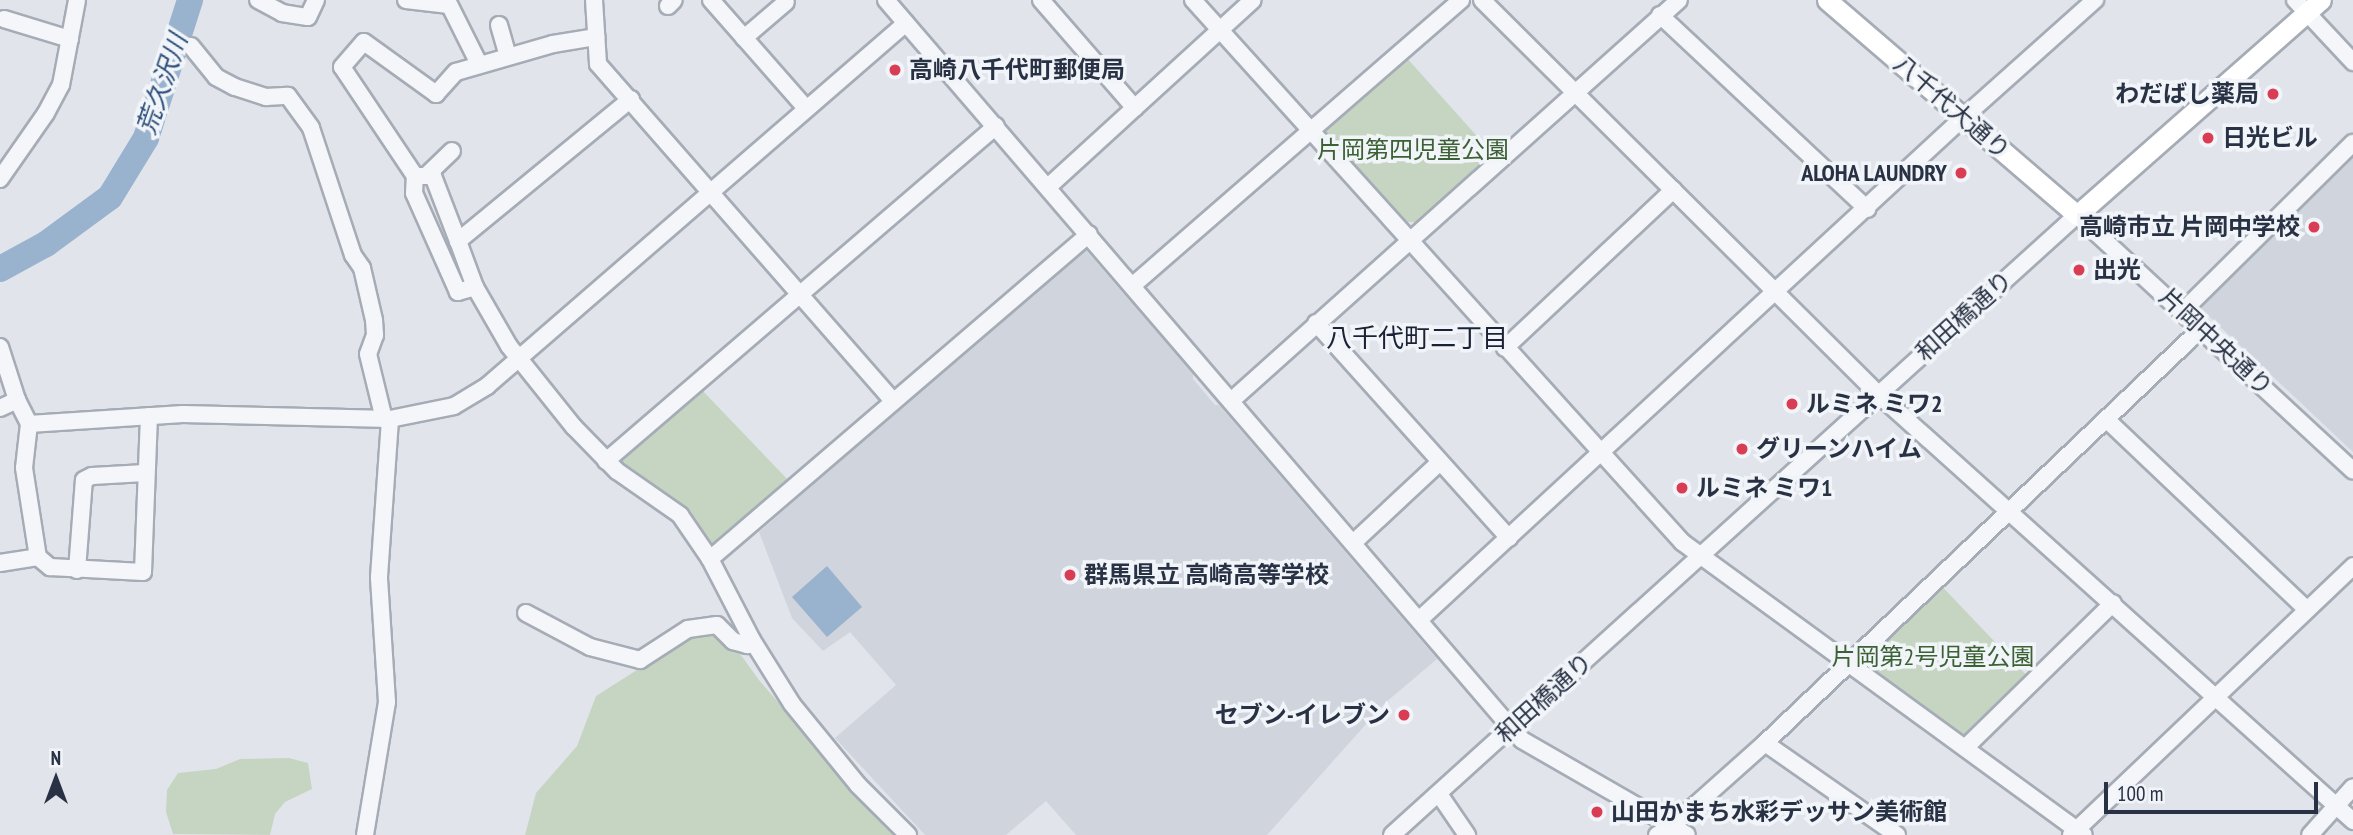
<!DOCTYPE html>
<html>
<head>
<meta charset="utf-8">
<style>
  body { margin:0 }
  #map { position:relative; width:2353px; height:835px; overflow:hidden; background:#e1e5eb; font-family:"PT Sans Narrow","Noto Sans JP",sans-serif }
  div>[style] { position:absolute }
  .built>* { inset:0; background:#cfd4dd }
  .green>* { inset:0; background:#c6d5c2 }
  .water>* { inset:0; background:#99b2ce }
  .river>* { height:26px; margin:-13px; padding:0 13px; transform-origin:13px; border-radius:13px; background:#99b2ce }
  .roads { filter:drop-shadow(2px 0 #a6acb6) drop-shadow(-2px 0 #a6acb6) drop-shadow(0 2px #a6acb6) drop-shadow(0 -2px #a6acb6) }
  .minor>* { height:16px; margin:-8px; padding:0 8px; transform-origin:8px; border-radius:8px; background:#f4f6f9 }
  .major>* { height:19px; margin:-9.5px; padding:0 9.5px; transform-origin:9.5px; border-radius:9.5px; background:#fff }
  .dots>* { width:19px; height:19px; translate:-50% -50%; box-sizing:border-box; border:4px solid #f1f4f8; border-radius:50% }
  span { translate:-50% -50%; white-space:nowrap; text-align:center; line-height:1.15; -webkit-text-stroke:7px #f1f4f8; paint-order:stroke }
  .poi-label { font-size:24px; color:#283244; font-weight:700 }
  .left { translate:0 -50%; text-align:left }
  .right { translate:-100% -50%; text-align:right }
  .street-label { font-size:24px; color:#283244 }
  .park-label { font-size:24px; color:#3c6134 }
  .water-label { font-size:26px; color:#2e507c; font-style:italic }
  .neighbourhood-label { font-size:26px; color:#1a2335 }
  .north { position:absolute; left:21px; top:744px; width:70px; height:70px; -webkit-text-stroke:5px #f1f4f8; paint-order:stroke; rotate:0deg; font-size:19px; font-weight:700; line-height:28px; text-align:center; color:#283244 }
  .north::after { content:''; display:block; margin:auto; width:24px; height:32px; background:#283244; clip-path:polygon(50% 0,100% 100%,50% 72%,0 100%) }
  .scale { position:absolute; left:2104px; top:782px; width:214px; height:32px; box-sizing:border-box; border:4px solid #283244; border-top:0; padding-left:9px; font-size:21px; line-height:24px; white-space:nowrap; color:#283244; -webkit-text-stroke:5px #f1f4f8; paint-order:stroke }
</style>
</head>
<body>
<div id="map">
  <div class="built">
    <div style="clip-path:polygon(2353px 150px,2353px 452px,2196px 304px)"></div>
    <div style="clip-path:polygon(1084px 248px,1193px 374px,1193px 379px,1215px 405px,1219px 405px,1437px 659px,1385px 703px,1267px 835px,1076px 835px,1046px 801px,1006px 835px,925px 835px,835px 738px,896px 685px,850px 632px,823px 651px,792px 618px,759px 532px)"></div>
  </div>
  <div class="green">
    <div style="clip-path:polygon(1406px 57px,1493px 154px,1416px 222px,1403px 222px,1324px 134px,1325px 128px)"></div>
    <div style="clip-path:polygon(700px 388px,790px 482px,715px 547px,708px 547px,621px 468px,621px 455px)"></div>
    <div style="clip-path:polygon(1935px 579px,2033px 682px,1965px 748px,1845px 664px)"></div>
    <div style="clip-path:polygon(713px 632px,738px 651px,759px 680px,893px 835px,525px 835px,536px 793px,577px 746px,596px 696px,692px 635px)"></div>
    <div style="clip-path:polygon(289px 758px,308px 763px,312px 789px,285px 802px,275px 814px,270px 835px,173px 834px,166px 812px,167px 790px,178px 773px,216px 769px,240px 759px)"></div>
  </div>
  <div class="water">
    <div style="clip-path:polygon(827px 566px,862px 607px,827px 637px,792px 597px)"></div>
  </div>
  <div class="river">
    <div style="left:0;top:269px;width:52px;rotate:-28.5deg"></div>
    <div style="left:46px;top:244px;width:79px;rotate:-36.3deg"></div>
    <div style="left:110px;top:197px;width:69px;rotate:-58.6deg"></div>
    <div style="left:146px;top:138px;width:145px;rotate:-72.3deg"></div>
  </div>
  <div class="roads">
    <div class="minor">
      <div style="left:258px;top:0;width:27px;rotate:28deg"></div>
      <div style="left:282px;top:13px;width:26px;rotate:9deg"></div>
      <div style="left:308px;top:17px;width:19px;rotate:-65deg"></div>
      <div style="left:406px;top:0;width:43px;rotate:6.6deg"></div>
      <div style="left:447px;top:0;width:72px;rotate:63.4deg"></div>
      <div style="left:594px;top:0;width:64px;rotate:86.4deg"></div>
      <div style="left:598px;top:64px;width:448px;rotate:48.8deg"></div>
      <div style="left:711px;top:0;width:144px;rotate:48.7deg"></div>
      <div style="left:886px;top:0;width:959px;rotate:49.35deg"></div>
      <div style="left:1511px;top:728px;width:16px;rotate:47deg"></div>
      <div style="left:1522px;top:740px;width:190px;rotate:29.9deg"></div>
      <div style="left:1041px;top:0;width:143px;rotate:49deg"></div>
      <div style="left:1193px;top:0;width:730px;rotate:47.94deg"></div>
      <div style="left:1682px;top:542px;width:497px;rotate:36.1deg"></div>
      <div style="left:1482px;top:0;width:559px;rotate:44.85deg"></div>
      <div style="left:1878px;top:394px;width:639px;rotate:41.95deg"></div>
      <div style="left:2295px;top:0;width:85px;rotate:46.9deg"></div>
      <div style="left:668px;top:6px;width:8px;rotate:-45deg"></div>
      <div style="left:1660px;top:15px;width:284px;rotate:43.1deg"></div>
      <div style="left:4px;top:19px;width:69px;rotate:16.9deg"></div>
      <div style="left:499px;top:25px;width:32px;rotate:74deg"></div>
      <div style="left:744px;top:38px;width:55px;rotate:-40.6deg"></div>
      <div style="left:191px;top:46px;width:40px;rotate:51deg"></div>
      <div style="left:216px;top:77px;width:21px;rotate:28deg"></div>
      <div style="left:235px;top:87px;width:33px;rotate:18deg"></div>
      <div style="left:266px;top:97px;width:22px;rotate:-3deg"></div>
      <div style="left:288px;top:96px;width:39px;rotate:54deg"></div>
      <div style="left:311px;top:128px;width:134px;rotate:71.7deg"></div>
      <div style="left:353px;top:255px;width:16px;rotate:55deg"></div>
      <div style="left:362px;top:268px;width:53px;rotate:77deg"></div>
      <div style="left:374px;top:320px;width:15px;rotate:86deg"></div>
      <div style="left:375px;top:335px;width:20px;rotate:110deg"></div>
      <div style="left:368px;top:354px;width:67px;rotate:76.2deg"></div>
      <div style="left:631px;top:99px;width:224px;rotate:140.6deg"></div>
      <div style="left:458px;top:241px;width:49px;rotate:69.7deg"></div>
      <div style="left:475px;top:287px;width:68px;rotate:60deg"></div>
      <div style="left:509px;top:346px;width:104px;rotate:51.3deg"></div>
      <div style="left:574px;top:427px;width:62px;rotate:45.7deg"></div>
      <div style="left:617px;top:471px;width:77px;rotate:34.9deg"></div>
      <div style="left:680px;top:515px;width:53px;rotate:55.7deg"></div>
      <div style="left:710px;top:559px;width:91px;rotate:62.6deg"></div>
      <div style="left:752px;top:640px;width:75px;rotate:58deg"></div>
      <div style="left:792px;top:704px;width:104px;rotate:50.8deg"></div>
      <div style="left:858px;top:785px;width:71px;rotate:45deg"></div>
      <div style="left:415px;top:176px;width:18px"></div>
      <div style="left:433px;top:176px;width:70px;rotate:69deg"></div>
      <div style="left:426px;top:176px;width:36px;rotate:-44deg"></div>
      <div style="left:0;top:179px;width:80px;rotate:-55.1deg"></div>
      <div style="left:46px;top:113px;width:32px;rotate:-62deg"></div>
      <div style="left:61px;top:85px;width:86px;rotate:-79.3deg"></div>
      <div style="left:1048px;top:187px;width:277px;rotate:-42.4deg"></div>
      <div style="left:1132px;top:286px;width:436px;rotate:-41deg"></div>
      <div style="left:475px;top:287px;width:18px;rotate:164deg"></div>
      <div style="left:458px;top:292px;width:108px;rotate:-114deg"></div>
      <div style="left:414px;top:193px;width:17px;rotate:-87deg"></div>
      <div style="left:415px;top:176px;width:131px;rotate:-123.8deg"></div>
      <div style="left:342px;top:67px;width:33px;rotate:-49deg"></div>
      <div style="left:364px;top:42px;width:89px;rotate:35.8deg"></div>
      <div style="left:436px;top:94px;width:30px;rotate:-48deg"></div>
      <div style="left:456px;top:72px;width:101px;rotate:-16.1deg"></div>
      <div style="left:553px;top:44px;width:44px;rotate:-9.2deg"></div>
      <div style="left:2183px;top:311px;width:239px;rotate:-44.7deg"></div>
      <div style="left:1316px;top:323px;width:289px;rotate:48.1deg"></div>
      <div style="left:0;top:347px;width:56px;rotate:72.2deg"></div>
      <div style="left:17px;top:400px;width:27px;rotate:63deg"></div>
      <div style="left:29px;top:424px;width:154px;rotate:-3.7deg"></div>
      <div style="left:183px;top:414px;width:207px;rotate:1.4deg"></div>
      <div style="left:390px;top:419px;width:65px;rotate:-11.5deg"></div>
      <div style="left:454px;top:406px;width:39px;rotate:-31deg"></div>
      <div style="left:487px;top:386px;width:554px;rotate:-40.9deg"></div>
      <div style="left:1505px;top:348px;width:231px;rotate:-43.2deg"></div>
      <div style="left:1231px;top:401px;width:601px;rotate:-41.83deg"></div>
      <div style="left:0;top:408px;width:19px;rotate:-25deg"></div>
      <div style="left:2106px;top:419px;width:276px;rotate:43.5deg"></div>
      <div style="left:29px;top:424px;width:44px;rotate:96.5deg"></div>
      <div style="left:24px;top:468px;width:90px;rotate:81.1deg"></div>
      <div style="left:38px;top:557px;width:16px;rotate:40deg"></div>
      <div style="left:50px;top:567px;width:93px;rotate:3.1deg"></div>
      <div style="left:143px;top:572px;width:156px;rotate:-87.8deg"></div>
      <div style="left:606px;top:461px;width:514px;rotate:-40.66deg"></div>
      <div style="left:1353px;top:543px;width:119px;rotate:-43deg"></div>
      <div style="left:710px;top:559px;width:499px;rotate:-40.6deg"></div>
      <div style="left:0;top:563px;width:38px;rotate:-9deg"></div>
      <div style="left:77px;top:570px;width:90px;rotate:-85.6deg"></div>
      <div style="left:84px;top:480px;width:9px;rotate:-27deg"></div>
      <div style="left:92px;top:476px;width:53px;rotate:-3.2deg"></div>
      <div style="left:526px;top:613px;width:72px;rotate:28deg"></div>
      <div style="left:590px;top:647px;width:52px;rotate:14.6deg"></div>
      <div style="left:640px;top:660px;width:57px;rotate:-32.9deg"></div>
      <div style="left:688px;top:629px;width:29px;rotate:-8deg"></div>
      <div style="left:717px;top:625px;width:23px;rotate:45deg"></div>
      <div style="left:733px;top:641px;width:15px;rotate:16deg"></div>
      <div style="left:747px;top:645px;width:7px;rotate:-45deg"></div>
      <div style="left:1419px;top:620px;width:742px;rotate:-42.71deg"></div>
      <div style="left:1964px;top:117px;width:176px;rotate:-41.8deg"></div>
      <div style="left:1765px;top:743px;width:161px;rotate:34.9deg"></div>
      <div style="left:1965px;top:748px;width:207px;rotate:-44.4deg"></div>
      <div style="left:1439px;top:794px;width:50px;rotate:55.7deg"></div>
      <div style="left:365px;top:835px;width:135px;rotate:-80.6deg"></div>
      <div style="left:387px;top:702px;width:125px;rotate:-93.7deg"></div>
      <div style="left:379px;top:577px;width:158px;rotate:-86deg"></div>
      <div style="left:1392px;top:835px;width:924px;rotate:-42.15deg"></div>
      <div style="left:2077px;top:215px;width:376px;rotate:42.8deg"></div>
      <div style="left:1657px;top:835px;width:17px;rotate:-31deg"></div>
      <div style="left:1672px;top:826px;width:125px;rotate:-41.7deg"></div>
      <div style="left:1765px;top:743px;width:601px;rotate:-43.52deg"></div>
      <div style="left:2071px;top:835px;width:390px;rotate:-43.6deg"></div>
      <div style="left:2310px;top:835px;width:64px;rotate:-48.1deg"></div>
    </div>
    <div class="major">
      <div style="left:1827px;top:0;width:330px;rotate:40.7deg"></div>
      <div style="left:2077px;top:215px;width:325px;rotate:-41.4deg"></div>
    </div>
  </div>
  <div class="dots">
    <div style="left:895px;top:70px;background:#d93d53"></div>
    <div style="left:2273px;top:94px;background:#d93d53"></div>
    <div style="left:2208px;top:138px;background:#d93d53"></div>
    <div style="left:1961px;top:173px;background:#d93d53"></div>
    <div style="left:2314px;top:227px;background:#d93d53"></div>
    <div style="left:2079px;top:270px;background:#d93d53"></div>
    <div style="left:1792px;top:404px;background:#d93d53"></div>
    <div style="left:1742px;top:449px;background:#d93d53"></div>
    <div style="left:1682px;top:488px;background:#d93d53"></div>
    <div style="left:1070px;top:575px;background:#d93d53"></div>
    <div style="left:1404px;top:715px;background:#d93d53"></div>
    <div style="left:1597px;top:812px;background:#d93d53"></div>
  </div>
  <div class="poi-label">
    <span class="left" style="left:909px;top:70px">高崎八千代町郵便局</span>
    <span class="right" style="left:2259px;top:94px">わだばし薬局</span>
    <span class="left" style="left:2222px;top:138px">日光ビル</span>
    <span class="right" style="left:1947px;top:173px">ALOHA LAUNDRY</span>
    <span class="right" style="left:2300px;top:227px">高崎市立 片岡中学校</span>
    <span class="left" style="left:2093px;top:270px">出光</span>
    <span class="left" style="left:1806px;top:404px">ルミネ ミワ2</span>
    <span class="left" style="left:1756px;top:449px">グリーンハイム</span>
    <span class="left" style="left:1696px;top:488px">ルミネ ミワ1</span>
    <span class="left" style="left:1084px;top:575px">群馬県立 高崎高等学校</span>
    <span class="right" style="left:1390px;top:715px">セブン-イレブン</span>
    <span class="left" style="left:1611px;top:812px">山田かまち水彩デッサン美術館</span>
  </div>
  <div class="street-label">
    <span style="left:1952px;top:107px;rotate:41deg">八千代大通り</span>
    <span style="left:1964px;top:316px;rotate:-42deg">和田橋通り</span>
    <span style="left:2216px;top:342px;rotate:43deg">片岡中央通り</span>
    <span style="left:1544px;top:698px;rotate:-42deg">和田橋通り</span>
  </div>
  <div class="park-label">
    <span style="left:1413px;top:150px">片岡第四児童公園</span>
    <span style="left:1933px;top:657px">片岡第2号児童公園</span>
  </div>
  <div class="water-label">
    <span style="left:162px;top:84px;rotate:-71deg">荒久沢川</span>
  </div>
  <div class="neighbourhood-label">
    <span style="left:1417px;top:338px">八千代町二丁目</span>
  </div>
  <div class="north">N</div>
  <div class="scale">100 m</div>
</div>
</body>
</html>
